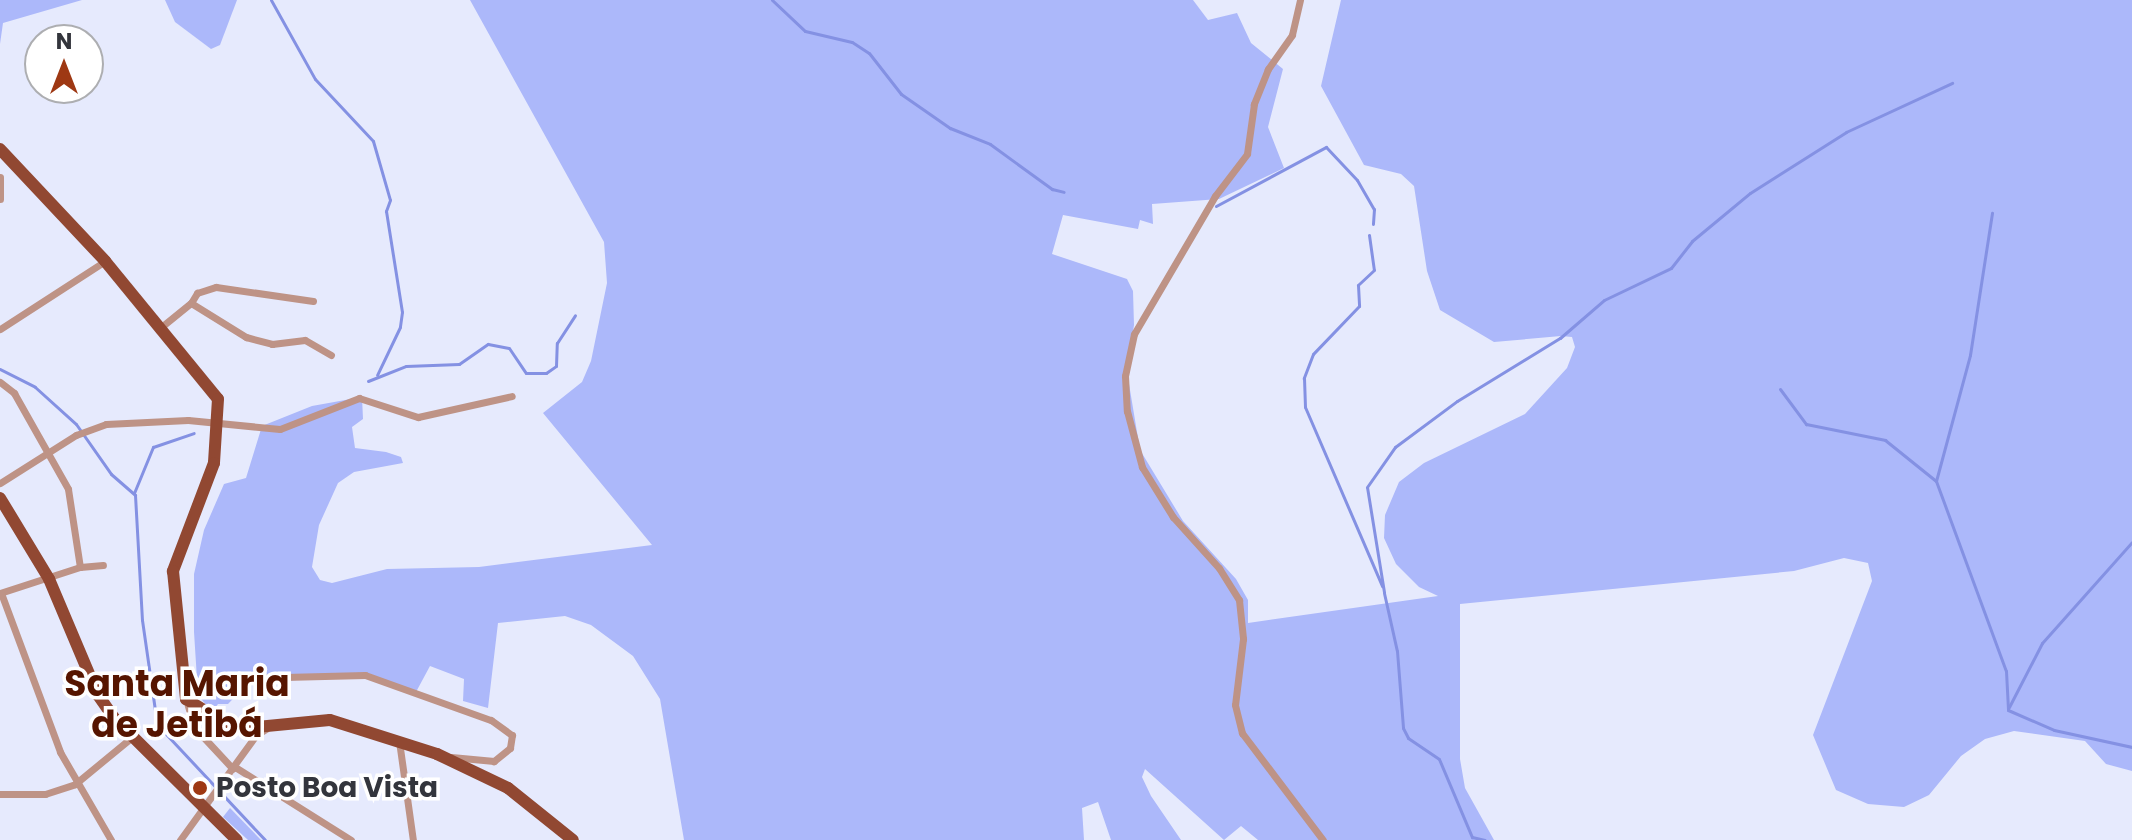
<!DOCTYPE html>
<html>
<head>
<meta charset="utf-8">
<style>
  body { margin:0 }
  #map { position:relative; width:2132px; height:840px; overflow:hidden; background:#e6eafd; font-family:Poppins,sans-serif }
  div>[style] { position:absolute }
  .green>* { inset:0; background:#acb8fa }
  .stream>* { height:3px; margin:-1.5px; padding:0 1.5px; transform-origin:1.5px; border-radius:1.5px; background:#8491e3 }
  .street>* { height:7px; margin:-3.5px; padding:0 3.5px; transform-origin:3.5px; border-radius:3.5px; background:#be9386 }
  .primary>* { height:12px; margin:-6px; padding:0 6px; transform-origin:6px; border-radius:6px; background:#914832 }
  .dots>* { width:22px; height:22px; translate:-50% -50%; box-sizing:border-box; border:4px solid #fff; border-radius:50% }
  span { translate:-50% -50%; white-space:nowrap; text-align:center; line-height:1.15; -webkit-text-stroke:7px #fff; paint-order:stroke }
  .poi-label { font-size:28px; color:#33353c; font-weight:700 }
  .left { translate:0 -50%; text-align:left }
  .district-label { font-size:36px; color:#561500; font-weight:700 }
  .north { position:absolute; left:24px; top:24px; width:80px; height:80px; box-sizing:border-box; background:#fff; border:2px solid #adaeb1; border-radius:50%; rotate:0deg; font-size:22px; font-weight:700; line-height:32px; text-align:center; color:#33353c }
  .north::after { content:''; display:block; margin:auto; width:28px; height:36px; background:#9e3813; clip-path:polygon(50% 0,100% 100%,50% 72%,0 100%) }
</style>
</head>
<body>
<div id="map">
  <div class="green">
    <div style="clip-path:polygon(0 0,82px 0,3px 23px,0 44px)"></div>
    <div style="clip-path:polygon(165px 0,237px 0,220px 45px,211px 49px,175px 22px)"></div>
    <div style="clip-path:polygon(470px 0,1193px 0,1208px 20px,1237px 13px,1251px 43px,1283px 69px,1268px 127px,1284px 168px,1219px 199px,1152px 204px,1153px 224px,1140px 220px,1138px 229px,1063px 215px,1052px 254px,1127px 279px,1133px 291px,1134px 325px,1127px 372px,1140px 450px,1183px 521px,1236px 579px,1248px 600px,1248px 623px,1438px 596px,1419px 587px,1396px 564px,1384px 538px,1385px 515px,1399px 482px,1424px 463px,1525px 414px,1567px 368px,1575px 347px,1572px 337px,1561px 336px,1494px 342px,1440px 310px,1427px 271px,1414px 186px,1401px 174px,1364px 165px,1321px 86px,1341px 0,2132px 0,2132px 771px,2106px 764px,2085px 741px,2014px 731px,1985px 739px,1961px 756px,1929px 795px,1904px 807px,1868px 804px,1836px 790px,1813px 735px,1872px 581px,1868px 563px,1844px 558px,1794px 571px,1460px 604px,1460px 759px,1465px 788px,1494px 840px,1258px 840px,1241px 826px,1224px 840px,1145px 769px,1142px 777px,1151px 796px,1181px 840px,1111px 840px,1098px 802px,1082px 808px,1084px 840px,684px 840px,660px 699px,633px 656px,591px 625px,565px 616px,498px 623px,488px 708px,463px 701px,464px 679px,430px 666px,416px 692px,356px 676px,267px 682px,259px 672px,228px 704px,218px 704px,212px 712px,198px 695px,194px 632px,194px 574px,204px 530px,224px 484px,246px 478px,262px 426px,312px 406px,362px 397px,363px 419px,352px 427px,355px 448px,386px 452px,401px 457px,403px 463px,354px 472px,338px 483px,319px 525px,312px 567px,320px 580px,332px 583px,387px 569px,479px 567px,652px 545px,543px 413px,582px 382px,591px 361px,607px 283px,604px 242px)"></div>
    <div style="clip-path:polygon(230px 808px,261px 840px,248px 840px,223px 817px)"></div>
  </div>
  <div class="stream">
    <div style="left:271px;top:0;width:90px;rotate:60.9deg"></div>
    <div style="left:315px;top:79px;width:85px;rotate:46.9deg"></div>
    <div style="left:373px;top:141px;width:61px;rotate:73.9deg"></div>
    <div style="left:390px;top:200px;width:12px;rotate:110deg"></div>
    <div style="left:386px;top:211px;width:102px;rotate:81deg"></div>
    <div style="left:402px;top:312px;width:15px;rotate:98deg"></div>
    <div style="left:400px;top:327px;width:53px;rotate:115.6deg"></div>
    <div style="left:772px;top:0;width:45px;rotate:43.2deg"></div>
    <div style="left:805px;top:31px;width:48px;rotate:13.2deg"></div>
    <div style="left:852px;top:42px;width:20px;rotate:33deg"></div>
    <div style="left:869px;top:53px;width:52px;rotate:52deg"></div>
    <div style="left:901px;top:94px;width:60px;rotate:34.8deg"></div>
    <div style="left:950px;top:128px;width:43px;rotate:21.8deg"></div>
    <div style="left:990px;top:144px;width:77px;rotate:36deg"></div>
    <div style="left:1052px;top:189px;width:12px;rotate:14deg"></div>
    <div style="left:1216px;top:206px;width:125px;rotate:-28.2deg"></div>
    <div style="left:1326px;top:147px;width:45px;rotate:46.8deg"></div>
    <div style="left:1357px;top:180px;width:34px;rotate:60deg"></div>
    <div style="left:1374px;top:209px;width:15px;rotate:94deg"></div>
    <div style="left:1369px;top:235px;width:35px;rotate:82deg"></div>
    <div style="left:1374px;top:270px;width:22px;rotate:137deg"></div>
    <div style="left:1358px;top:285px;width:21px;rotate:87deg"></div>
    <div style="left:1359px;top:306px;width:66px;rotate:133.8deg"></div>
    <div style="left:1313px;top:354px;width:26px;rotate:111deg"></div>
    <div style="left:1304px;top:378px;width:29px;rotate:88deg"></div>
    <div style="left:1305px;top:407px;width:195px;rotate:66.7deg"></div>
    <div style="left:0;top:369px;width:39px;rotate:27deg"></div>
    <div style="left:35px;top:387px;width:55px;rotate:42.1deg"></div>
    <div style="left:76px;top:424px;width:61px;rotate:55deg"></div>
    <div style="left:111px;top:474px;width:32px;rotate:41deg"></div>
    <div style="left:135px;top:495px;width:125px;rotate:86.8deg"></div>
    <div style="left:142px;top:620px;width:98px;rotate:81.8deg"></div>
    <div style="left:156px;top:717px;width:18px;rotate:61deg"></div>
    <div style="left:165px;top:733px;width:146px;rotate:46.9deg"></div>
    <div style="left:368px;top:381px;width:41px;rotate:-21.5deg"></div>
    <div style="left:406px;top:366px;width:53px;rotate:-2.2deg"></div>
    <div style="left:459px;top:364px;width:35px;rotate:-35deg"></div>
    <div style="left:488px;top:344px;width:21px;rotate:11deg"></div>
    <div style="left:509px;top:348px;width:30px;rotate:56deg"></div>
    <div style="left:526px;top:373px;width:20px"></div>
    <div style="left:546px;top:373px;width:12px;rotate:-35deg"></div>
    <div style="left:556px;top:366px;width:23px;rotate:-88deg"></div>
    <div style="left:557px;top:343px;width:33px;rotate:-57deg"></div>
    <div style="left:1780px;top:389px;width:44px;rotate:53.4deg"></div>
    <div style="left:1806px;top:424px;width:81px;rotate:11.4deg"></div>
    <div style="left:1885px;top:440px;width:65px;rotate:38.8deg"></div>
    <div style="left:1936px;top:481px;width:202px;rotate:69.8deg"></div>
    <div style="left:2006px;top:671px;width:39px;rotate:87deg"></div>
    <div style="left:1936px;top:481px;width:131px;rotate:-74.9deg"></div>
    <div style="left:1970px;top:355px;width:144px;rotate:-81.2deg"></div>
    <div style="left:134px;top:493px;width:50px;rotate:-67.6deg"></div>
    <div style="left:153px;top:447px;width:43px;rotate:-18.9deg"></div>
    <div style="left:1384px;top:592px;width:106px;rotate:-99.2deg"></div>
    <div style="left:1367px;top:487px;width:49px;rotate:-55deg"></div>
    <div style="left:1395px;top:447px;width:77px;rotate:-36.6deg"></div>
    <div style="left:1457px;top:401px;width:121px;rotate:-31.5deg"></div>
    <div style="left:1560px;top:338px;width:58px;rotate:-40.8deg"></div>
    <div style="left:1604px;top:300px;width:74px;rotate:-25.5deg"></div>
    <div style="left:1671px;top:268px;width:34px;rotate:-52deg"></div>
    <div style="left:1692px;top:241px;width:75px;rotate:-39.6deg"></div>
    <div style="left:1750px;top:193px;width:114px;rotate:-32.4deg"></div>
    <div style="left:1846px;top:132px;width:117px;rotate:-24.8deg"></div>
    <div style="left:1384px;top:593px;width:59px;rotate:77.4deg"></div>
    <div style="left:1397px;top:651px;width:77px;rotate:85.5deg"></div>
    <div style="left:1403px;top:728px;width:11px;rotate:63deg"></div>
    <div style="left:1408px;top:738px;width:37px;rotate:34deg"></div>
    <div style="left:1439px;top:759px;width:85px;rotate:67.1deg"></div>
    <div style="left:1472px;top:837px;width:13px;rotate:13deg"></div>
    <div style="left:2009px;top:707px;width:72px;rotate:-62.7deg"></div>
    <div style="left:2042px;top:643px;width:135px;rotate:-48.3deg"></div>
    <div style="left:2008px;top:710px;width:50px;rotate:23.5deg"></div>
    <div style="left:2054px;top:730px;width:80px;rotate:12.3deg"></div>
  </div>
  <div class="street">
    <div style="left:1300px;top:0;width:36px;rotate:103deg"></div>
    <div style="left:1292px;top:35px;width:42px;rotate:125.2deg"></div>
    <div style="left:1268px;top:69px;width:38px;rotate:112deg"></div>
    <div style="left:1254px;top:104px;width:50px;rotate:98deg"></div>
    <div style="left:1247px;top:154px;width:53px;rotate:127.3deg"></div>
    <div style="left:1215px;top:196px;width:160px;rotate:120.4deg"></div>
    <div style="left:1134px;top:334px;width:43px;rotate:102.1deg"></div>
    <div style="left:1125px;top:376px;width:35px;rotate:87deg"></div>
    <div style="left:1127px;top:411px;width:58px;rotate:75deg"></div>
    <div style="left:1142px;top:467px;width:59px;rotate:58.2deg"></div>
    <div style="left:1173px;top:517px;width:69px;rotate:48deg"></div>
    <div style="left:1219px;top:568px;width:38px;rotate:58deg"></div>
    <div style="left:1239px;top:600px;width:39px;rotate:84deg"></div>
    <div style="left:1243px;top:639px;width:66px;rotate:96.9deg"></div>
    <div style="left:1235px;top:705px;width:29px;rotate:76deg"></div>
    <div style="left:1242px;top:733px;width:134px;rotate:52.9deg"></div>
    <div style="left:0;top:177px;width:22px;rotate:90deg"></div>
    <div style="left:191px;top:303px;width:12px;rotate:-59deg"></div>
    <div style="left:197px;top:293px;width:20px;rotate:-18deg"></div>
    <div style="left:216px;top:287px;width:98px;rotate:8.2deg"></div>
    <div style="left:160px;top:328px;width:40px;rotate:-39deg"></div>
    <div style="left:191px;top:303px;width:65px;rotate:31.7deg"></div>
    <div style="left:246px;top:337px;width:27px;rotate:15deg"></div>
    <div style="left:272px;top:344px;width:33px;rotate:-7deg"></div>
    <div style="left:305px;top:340px;width:30px;rotate:30deg"></div>
    <div style="left:0;top:329px;width:125px;rotate:-32.9deg"></div>
    <div style="left:0;top:382px;width:18px;rotate:38deg"></div>
    <div style="left:14px;top:393px;width:110px;rotate:60.6deg"></div>
    <div style="left:68px;top:489px;width:79px;rotate:81.3deg"></div>
    <div style="left:0;top:483px;width:90px;rotate:-32.3deg"></div>
    <div style="left:76px;top:435px;width:32px;rotate:-20deg"></div>
    <div style="left:106px;top:424px;width:82px;rotate:-2.8deg"></div>
    <div style="left:188px;top:420px;width:92px;rotate:5.6deg"></div>
    <div style="left:280px;top:429px;width:85px;rotate:-21.4deg"></div>
    <div style="left:359px;top:398px;width:62px;rotate:17.9deg"></div>
    <div style="left:418px;top:417px;width:96px;rotate:-12.6deg"></div>
    <div style="left:0;top:593px;width:84px;rotate:-18deg"></div>
    <div style="left:80px;top:567px;width:23px;rotate:-5deg"></div>
    <div style="left:1px;top:593px;width:170px;rotate:69.6deg"></div>
    <div style="left:60px;top:752px;width:102px;rotate:59.9deg"></div>
    <div style="left:244px;top:678px;width:121px;rotate:-1.4deg"></div>
    <div style="left:365px;top:675px;width:134px;rotate:19.7deg"></div>
    <div style="left:491px;top:720px;width:26px;rotate:36deg"></div>
    <div style="left:512px;top:735px;width:13px;rotate:99deg"></div>
    <div style="left:510px;top:748px;width:21px;rotate:141deg"></div>
    <div style="left:494px;top:761px;width:43px;rotate:-174.7deg"></div>
    <div style="left:186px;top:699px;width:29px;rotate:74deg"></div>
    <div style="left:194px;top:727px;width:57px;rotate:47.1deg"></div>
    <div style="left:399px;top:741px;width:100px;rotate:82deg"></div>
    <div style="left:235px;top:767px;width:137px;rotate:32.2deg"></div>
    <div style="left:0;top:794px;width:45px"></div>
    <div style="left:45px;top:794px;width:32px;rotate:-18deg"></div>
    <div style="left:75px;top:784px;width:74px;rotate:-39.5deg"></div>
    <div style="left:180px;top:840px;width:130px;rotate:-54.1deg"></div>
    <div style="left:256px;top:735px;width:12px;rotate:-31deg"></div>
  </div>
  <div class="primary">
    <div style="left:0;top:149px;width:154px;rotate:46.8deg"></div>
    <div style="left:105px;top:261px;width:178px;rotate:50.7deg"></div>
    <div style="left:218px;top:399px;width:64px;rotate:93.6deg"></div>
    <div style="left:214px;top:463px;width:116px;rotate:110.8deg"></div>
    <div style="left:173px;top:571px;width:129px;rotate:84.2deg"></div>
    <div style="left:186px;top:699px;width:57px;rotate:31.5deg"></div>
    <div style="left:235px;top:729px;width:95px;rotate:-5.4deg"></div>
    <div style="left:330px;top:720px;width:112px;rotate:17.6deg"></div>
    <div style="left:437px;top:754px;width:79px;rotate:25.6deg"></div>
    <div style="left:508px;top:788px;width:83px;rotate:38.7deg"></div>
    <div style="left:0;top:498px;width:95px;rotate:58.8deg"></div>
    <div style="left:49px;top:579px;width:126px;rotate:67.1deg"></div>
    <div style="left:98px;top:695px;width:28px;rotate:55deg"></div>
    <div style="left:114px;top:718px;width:173px;rotate:44.8deg"></div>
  </div>
  <div class="dots">
    <div style="left:200px;top:788px;background:#9e3813"></div>
  </div>
  <div class="poi-label">
    <span class="left" style="left:216px;top:788px">Posto Boa Vista</span>
  </div>
  <div class="district-label">
    <span style="left:177px;top:704px">Santa Maria<br>de Jetibá</span>
  </div>
  <div class="north">N</div>
</div>
</body>
</html>
